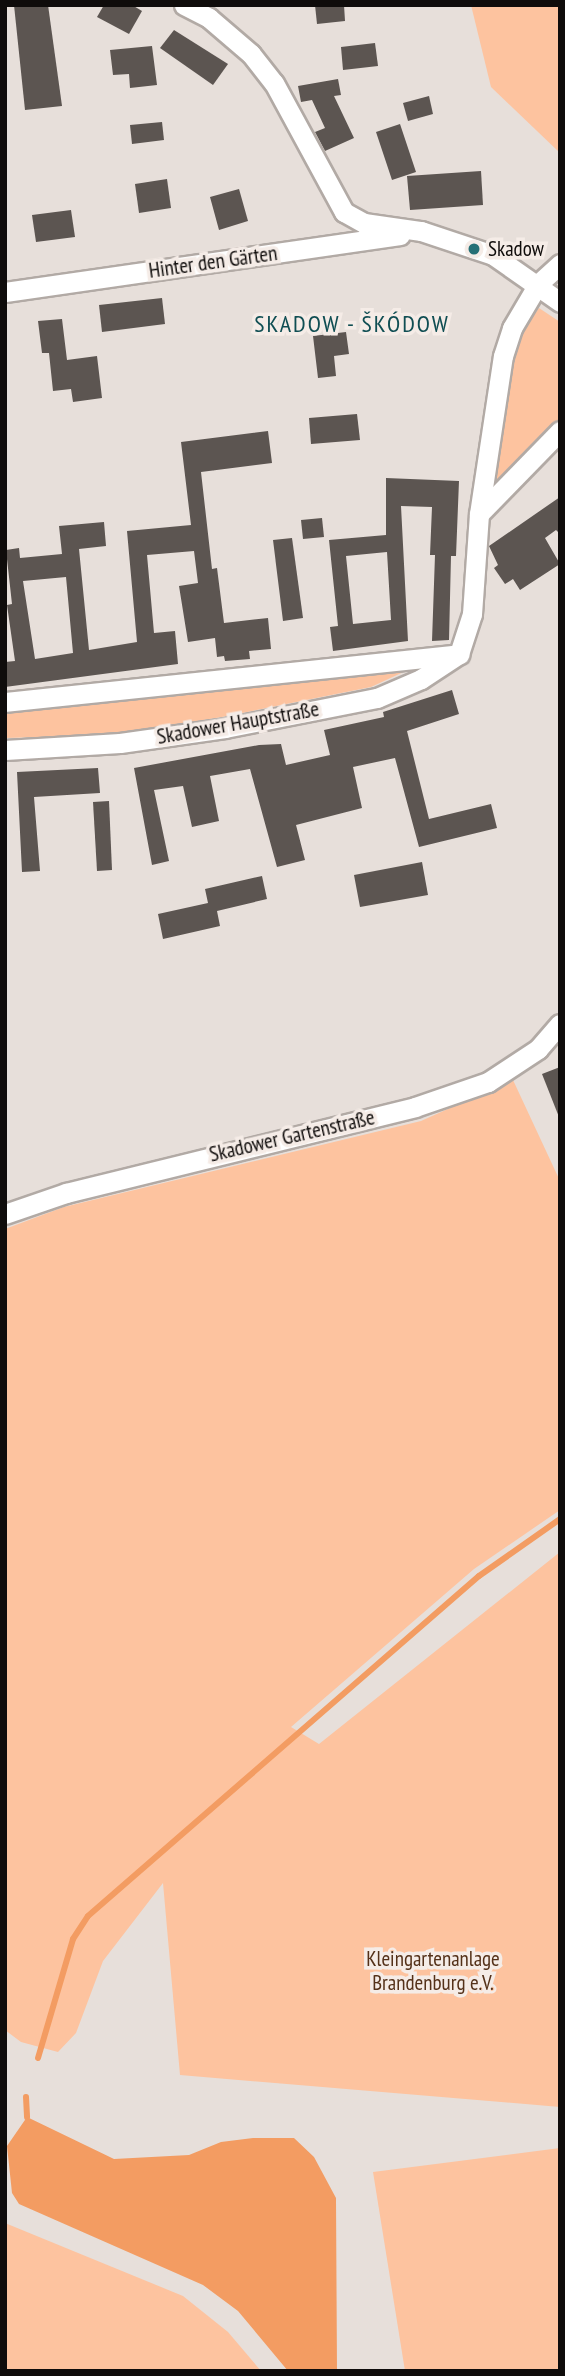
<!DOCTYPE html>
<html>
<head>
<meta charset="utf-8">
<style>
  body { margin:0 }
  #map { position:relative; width:565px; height:2376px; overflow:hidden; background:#e7dfda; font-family:"PT Sans Narrow",sans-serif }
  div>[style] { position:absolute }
  .green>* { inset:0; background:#fdc39f }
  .water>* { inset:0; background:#f39c62 }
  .stream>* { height:6px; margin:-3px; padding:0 3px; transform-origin:3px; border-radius:3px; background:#f39c62 }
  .building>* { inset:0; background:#5c5551 }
  .roads { filter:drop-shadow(2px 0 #b2aaa5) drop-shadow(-2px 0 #b2aaa5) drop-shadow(0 2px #b2aaa5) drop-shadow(0 -2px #b2aaa5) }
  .street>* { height:19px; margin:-9.5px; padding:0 9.5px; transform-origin:9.5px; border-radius:9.5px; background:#fff }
  .dots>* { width:19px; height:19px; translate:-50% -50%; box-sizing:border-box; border:4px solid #f5ece7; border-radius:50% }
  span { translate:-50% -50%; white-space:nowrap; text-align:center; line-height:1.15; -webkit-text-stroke:7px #f5ece7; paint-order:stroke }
  .poi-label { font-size:21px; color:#0f0c0b }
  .left { translate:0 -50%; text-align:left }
  .street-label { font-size:21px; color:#0f0c0b }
  .park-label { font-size:21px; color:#543119 }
  .quarter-label { font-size:24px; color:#104e53; letter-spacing:2px }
  .frame { position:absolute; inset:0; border:7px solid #0f0c0b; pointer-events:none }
</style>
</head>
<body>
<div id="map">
  <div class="green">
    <div style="clip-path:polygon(471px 5px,560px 5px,560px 153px,491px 87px)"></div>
    <div style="clip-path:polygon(539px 308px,560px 322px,560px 420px,494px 485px,512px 366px,522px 331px)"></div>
    <div style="clip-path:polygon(423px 663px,371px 687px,222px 717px,109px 735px,5px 738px,5px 710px)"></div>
    <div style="clip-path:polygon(513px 1080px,560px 1181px,560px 1510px,474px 1569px,291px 1727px,319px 1744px,560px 1552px,560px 2107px,180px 2075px,163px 1883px,103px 1961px,76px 2033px,58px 2052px,21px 2042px,5px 2030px,5px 1229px,64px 1207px,421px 1121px)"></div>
    <div style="clip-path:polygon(560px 2148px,560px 2371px,405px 2371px,373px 2172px)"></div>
    <div style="clip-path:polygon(5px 2223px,183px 2296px,228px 2332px,261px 2371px,5px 2371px)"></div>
  </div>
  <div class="water">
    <div style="clip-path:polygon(27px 2117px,114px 2159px,189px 2155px,221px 2142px,253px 2138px,294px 2138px,314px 2157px,336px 2198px,337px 2371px,288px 2371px,238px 2311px,203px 2285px,19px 2204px,12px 2193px,7px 2146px)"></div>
  </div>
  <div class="stream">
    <div style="left:38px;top:2058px;width:124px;rotate:-73.6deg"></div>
    <div style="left:73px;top:1939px;width:27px;rotate:-57deg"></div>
    <div style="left:88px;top:1916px;width:518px;rotate:-41.01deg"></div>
    <div style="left:479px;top:1576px;width:99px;rotate:-35.1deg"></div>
    <div style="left:26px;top:2097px;width:20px;rotate:87deg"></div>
  </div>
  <div class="building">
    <div style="clip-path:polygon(14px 5px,48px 5px,62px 106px,25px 110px)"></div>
    <div style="clip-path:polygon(104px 5px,132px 5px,142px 11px,129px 34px,97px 17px)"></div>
    <div style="clip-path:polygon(315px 5px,344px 5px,345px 21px,317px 24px)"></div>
    <div style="clip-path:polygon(174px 30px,228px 64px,213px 85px,160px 48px)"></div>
    <div style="clip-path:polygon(375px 43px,378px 66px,343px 70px,341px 47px)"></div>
    <div style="clip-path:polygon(152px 46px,157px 85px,130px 88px,129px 74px,113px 75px,110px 50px)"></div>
    <div style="clip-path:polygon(338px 79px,341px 95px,334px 96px,354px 138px,325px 151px,315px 132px,325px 128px,312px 100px,301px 102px,298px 86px)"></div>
    <div style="clip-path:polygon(429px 96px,433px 114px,408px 121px,403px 103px)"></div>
    <div style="clip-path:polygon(162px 122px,164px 140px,132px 144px,130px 125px)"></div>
    <div style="clip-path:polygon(400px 124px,416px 172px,392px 180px,376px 132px)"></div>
    <div style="clip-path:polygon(481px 171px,483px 205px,410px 210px,407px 176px)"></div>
    <div style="clip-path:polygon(167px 179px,171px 208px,139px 213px,135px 184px)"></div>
    <div style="clip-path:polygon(239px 189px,248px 221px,219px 230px,210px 197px)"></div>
    <div style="clip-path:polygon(71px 210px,75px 237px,36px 242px,32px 215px)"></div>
    <div style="clip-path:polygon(162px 298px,165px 324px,102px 332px,99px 305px)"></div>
    <div style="clip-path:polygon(62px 319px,67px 360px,97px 356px,102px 398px,73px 402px,71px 389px,53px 391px,49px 353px,42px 353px,38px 321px)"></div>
    <div style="clip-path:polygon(346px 332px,349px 354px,334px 356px,336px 376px,318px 378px,313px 336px)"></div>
    <div style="clip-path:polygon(357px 414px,360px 440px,311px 444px,309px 418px)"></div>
    <div style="clip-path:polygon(evenodd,268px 431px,272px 463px,201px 472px,212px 569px,217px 568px,224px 623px,268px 618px,271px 649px,249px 651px,250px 659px,225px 661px,224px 656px,217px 657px,215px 638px,188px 642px,179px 586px,198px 583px,194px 551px,147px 555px,154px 633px,175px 631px,178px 664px,5px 687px,5px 662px,15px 661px,7px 605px,12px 604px,6px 550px,19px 548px,20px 558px,62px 554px,59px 526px,104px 522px,106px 546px,79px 549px,89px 650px,137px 642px,127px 531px,191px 525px,181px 442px,268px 431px,66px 577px,73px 653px,35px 659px,23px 581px,66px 577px)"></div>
    <div style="clip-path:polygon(evenodd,386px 478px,459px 481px,456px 556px,451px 556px,449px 640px,432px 641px,435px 555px,430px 555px,432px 507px,401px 506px,408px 641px,333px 651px,330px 627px,338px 626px,329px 540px,386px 535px,386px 478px,387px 552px,391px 620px,353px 624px,346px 556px,387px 552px)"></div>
    <div style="clip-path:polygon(560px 497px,560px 534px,556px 530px,545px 538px,560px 564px,520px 590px,513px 579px,505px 584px,494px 568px,498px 565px,489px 546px)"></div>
    <div style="clip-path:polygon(322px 518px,324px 537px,303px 539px,301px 520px)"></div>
    <div style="clip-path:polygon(292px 538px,303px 618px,283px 621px,273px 540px)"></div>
    <div style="clip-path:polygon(452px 690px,459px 714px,407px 731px,429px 819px,491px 804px,497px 828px,419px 847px,395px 758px,353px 767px,362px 808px,296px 825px,305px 860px,277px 867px,250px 769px,210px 776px,219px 821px,192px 827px,183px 786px,154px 790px,169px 861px,152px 865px,134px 768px,259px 745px,281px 744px,286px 765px,330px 755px,324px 730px,384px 717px,383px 712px)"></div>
    <div style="clip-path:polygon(98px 768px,100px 793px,34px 797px,40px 871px,22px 872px,17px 772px)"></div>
    <div style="clip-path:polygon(109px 801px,112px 870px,97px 871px,93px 802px)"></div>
    <div style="clip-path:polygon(422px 862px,428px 895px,360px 907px,354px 875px)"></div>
    <div style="clip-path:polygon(262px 876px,267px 899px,217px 911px,220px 926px,163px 939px,158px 914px,208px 903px,205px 889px)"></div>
    <div style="clip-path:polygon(560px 1067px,560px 1117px,559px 1117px,542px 1074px)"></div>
  </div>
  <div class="roads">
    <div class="street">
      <div style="left:184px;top:5px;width:28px;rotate:27deg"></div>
      <div style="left:209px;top:18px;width:55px;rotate:40.6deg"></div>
      <div style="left:251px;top:54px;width:37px;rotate:52deg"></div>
      <div style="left:274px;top:83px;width:147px;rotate:61.5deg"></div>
      <div style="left:344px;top:212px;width:23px;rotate:29deg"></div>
      <div style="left:364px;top:223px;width:58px;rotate:8deg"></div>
      <div style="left:421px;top:231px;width:76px;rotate:18.4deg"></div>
      <div style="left:493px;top:255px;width:82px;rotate:35deg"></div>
      <div style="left:5px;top:292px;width:399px;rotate:-8.2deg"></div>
      <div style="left:479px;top:514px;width:116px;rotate:-45.7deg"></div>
      <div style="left:5px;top:702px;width:457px;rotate:-6deg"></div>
      <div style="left:5px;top:750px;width:115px;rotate:-3.5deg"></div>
      <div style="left:120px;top:743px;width:106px;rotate:-8.1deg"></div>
      <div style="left:225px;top:728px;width:155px;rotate:-11.2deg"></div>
      <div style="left:377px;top:698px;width:48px;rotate:-23.4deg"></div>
      <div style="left:421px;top:679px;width:45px;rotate:-33.3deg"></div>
      <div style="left:459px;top:654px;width:42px;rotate:-72deg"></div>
      <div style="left:472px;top:614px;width:100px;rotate:-86deg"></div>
      <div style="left:479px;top:514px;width:160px;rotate:-81.4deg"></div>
      <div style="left:503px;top:356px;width:29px;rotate:-72deg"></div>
      <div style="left:512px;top:328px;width:51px;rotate:-59.4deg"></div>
      <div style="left:538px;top:284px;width:30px;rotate:-42deg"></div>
      <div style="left:5px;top:1214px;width:65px;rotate:-19deg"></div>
      <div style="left:66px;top:1193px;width:359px;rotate:-13.8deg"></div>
      <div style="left:415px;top:1107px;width:77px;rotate:-18.9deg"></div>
      <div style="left:488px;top:1082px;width:60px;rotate:-33.4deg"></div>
      <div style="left:538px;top:1049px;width:33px;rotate:-49deg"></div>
    </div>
  </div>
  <div class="dots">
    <div style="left:474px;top:249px;background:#267076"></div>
  </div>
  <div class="poi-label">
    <span class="left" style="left:488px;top:249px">Skadow</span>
  </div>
  <div class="street-label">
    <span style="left:213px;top:262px;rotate:-8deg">Hinter den Gärten</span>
    <span style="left:238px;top:723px;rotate:-10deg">Skadower Hauptstraße</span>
    <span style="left:292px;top:1136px;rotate:-13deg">Skadower Gartenstraße</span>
  </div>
  <div class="park-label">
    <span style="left:433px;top:1971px">Kleingartenanlage<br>Brandenburg e.V.</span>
  </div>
  <div class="quarter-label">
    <span style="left:352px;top:324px">SKADOW - ŠKÓDOW</span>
  </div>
  <div class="frame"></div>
</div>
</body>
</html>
